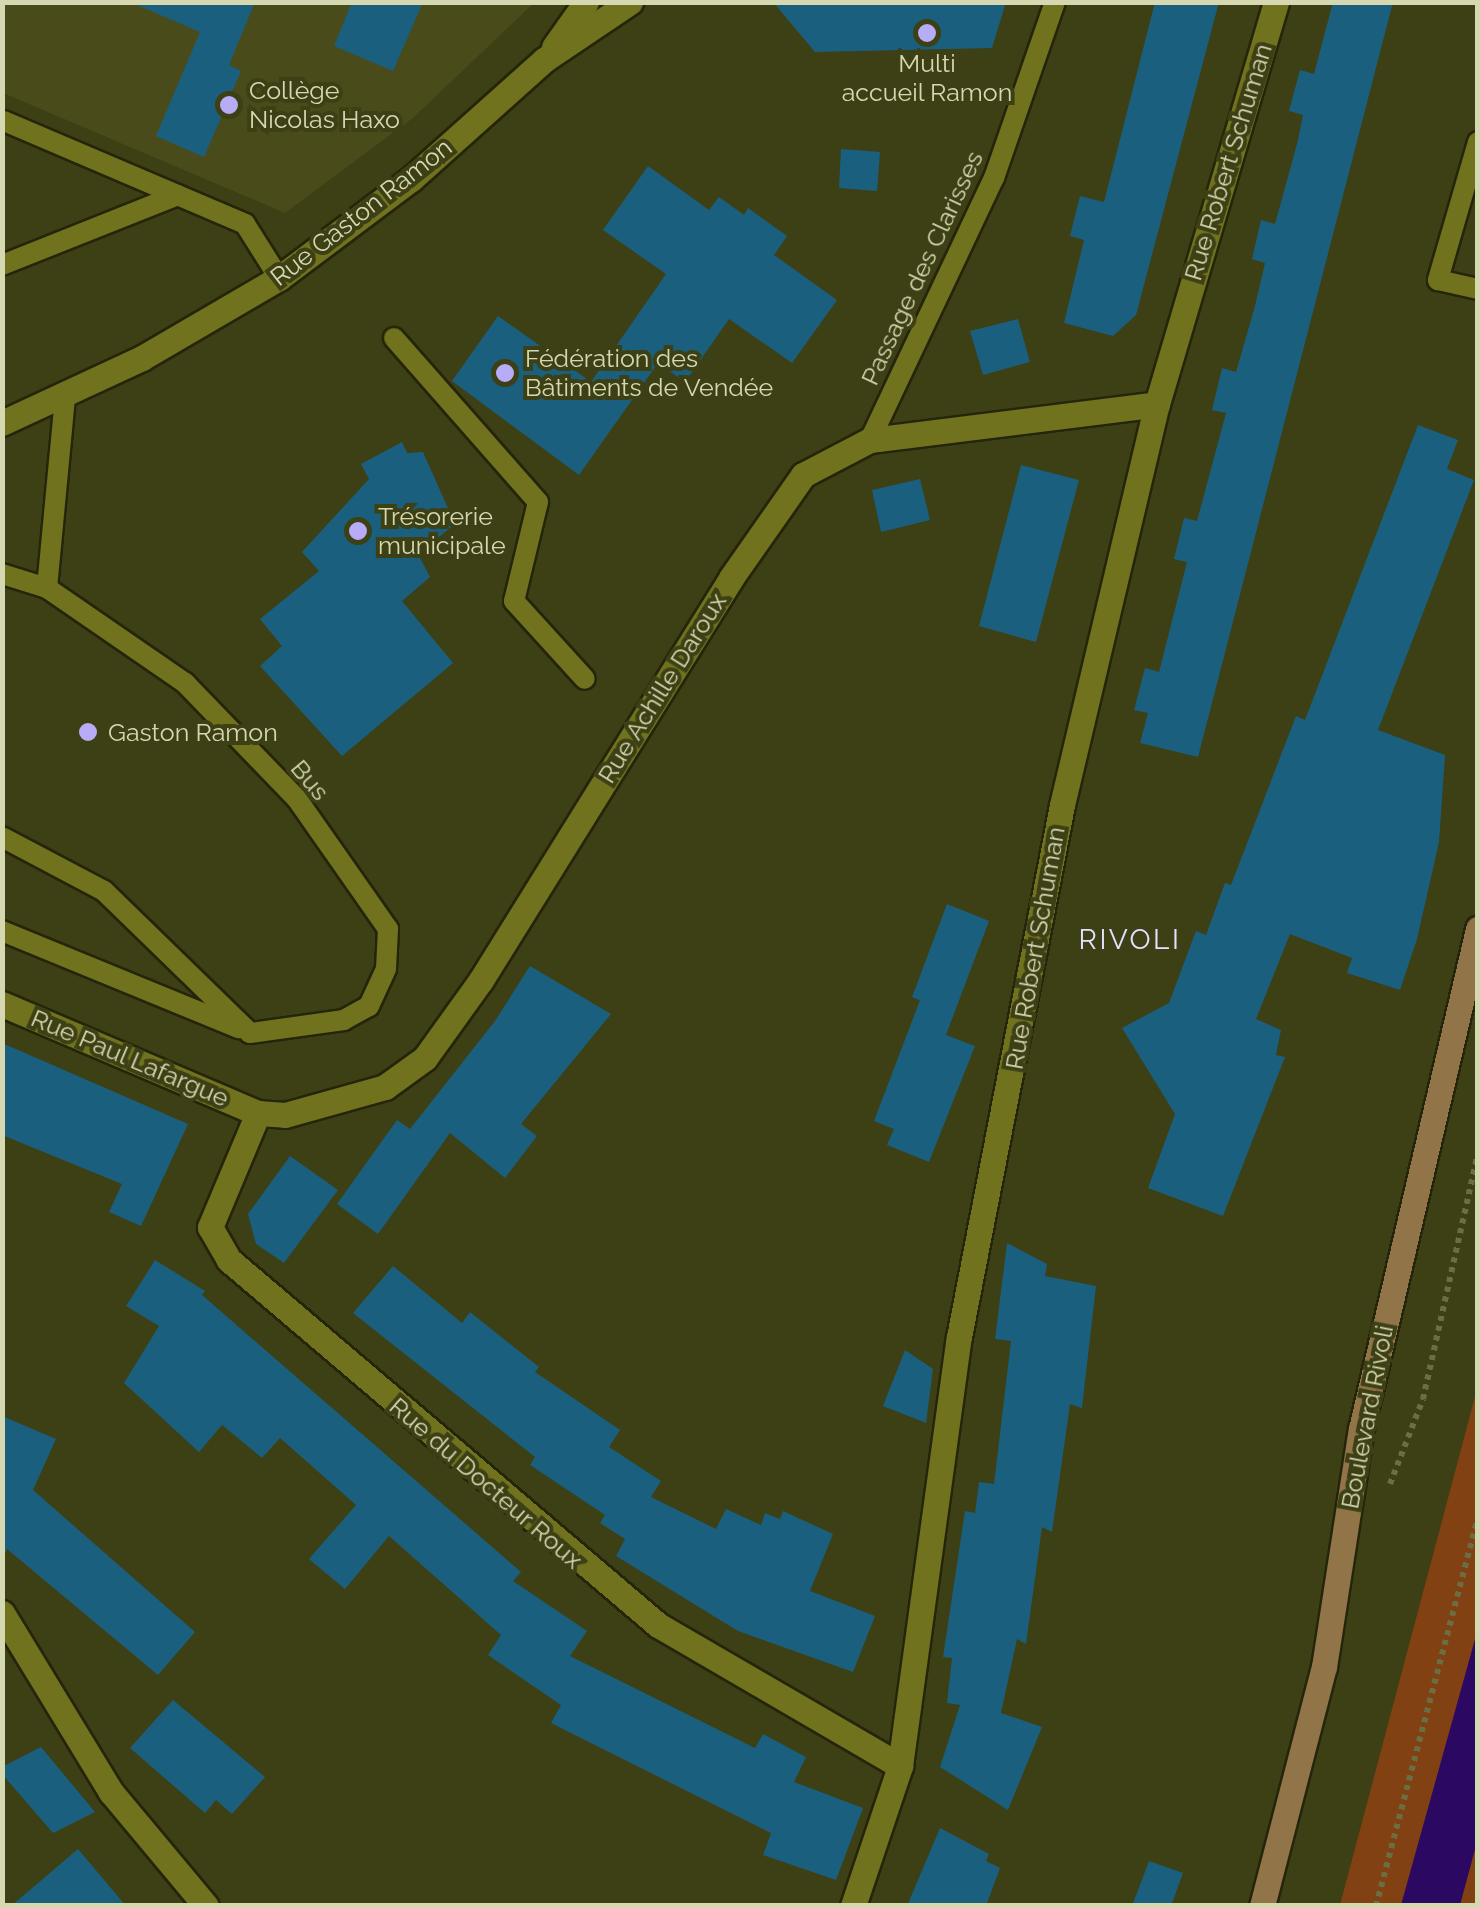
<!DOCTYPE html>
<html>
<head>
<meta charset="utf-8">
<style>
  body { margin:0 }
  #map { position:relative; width:1480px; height:1908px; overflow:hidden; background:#3d3f14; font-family:Raleway,sans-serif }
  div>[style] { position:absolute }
  .built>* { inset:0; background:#494b1a }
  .green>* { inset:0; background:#824112 }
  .water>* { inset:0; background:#2b0861 }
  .building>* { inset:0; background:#1a607e }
  .path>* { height:6px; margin-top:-3px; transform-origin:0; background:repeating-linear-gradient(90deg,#6b6d43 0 5px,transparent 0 10px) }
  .roads { filter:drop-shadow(2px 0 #24250b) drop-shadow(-2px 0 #24250b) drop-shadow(0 2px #24250b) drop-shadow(0 -2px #24250b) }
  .lane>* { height:20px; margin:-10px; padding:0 10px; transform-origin:10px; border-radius:10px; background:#70721e }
  .street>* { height:25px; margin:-12.5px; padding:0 12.5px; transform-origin:12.5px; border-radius:12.5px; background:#70721e }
  .secondary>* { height:25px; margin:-12.5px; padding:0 12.5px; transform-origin:12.5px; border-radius:12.5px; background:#917448 }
  .dots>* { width:28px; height:28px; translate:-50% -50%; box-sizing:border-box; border:5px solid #3d3f14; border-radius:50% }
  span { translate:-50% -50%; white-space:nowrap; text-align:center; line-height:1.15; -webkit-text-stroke:8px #3d3f14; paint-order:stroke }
  .poi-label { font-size:25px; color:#d5d8b1 }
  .left { translate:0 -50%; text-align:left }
  .street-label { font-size:25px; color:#d5d8b1 }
  .neighbourhood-label { font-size:28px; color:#e4e0fd; letter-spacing:2.5px }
  .frame { position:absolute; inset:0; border:5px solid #d5d8b1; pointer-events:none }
</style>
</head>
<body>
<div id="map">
  <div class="built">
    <div style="clip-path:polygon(3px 3px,534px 3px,413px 118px,285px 213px,3px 93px)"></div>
  </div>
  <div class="green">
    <div style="clip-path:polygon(1477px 1389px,1477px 1905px,1340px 1905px)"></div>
  </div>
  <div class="water">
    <div style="clip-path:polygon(1477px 1632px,1477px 1842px,1460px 1905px,1401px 1905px)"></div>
  </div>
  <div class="building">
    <div style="clip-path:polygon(130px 2px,255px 2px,229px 65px,241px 71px,204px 157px,156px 136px,200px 32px)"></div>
    <div style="clip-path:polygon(352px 2px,423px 2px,393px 71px,334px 46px)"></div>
    <div style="clip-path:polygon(773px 2px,1006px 2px,992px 48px,815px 52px)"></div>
    <div style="clip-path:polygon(1155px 2px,1219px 2px,1136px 315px,1113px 336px,1064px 323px,1084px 240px,1070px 236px,1080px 196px,1104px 202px)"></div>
    <div style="clip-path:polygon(1333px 2px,1393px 2px,1198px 757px,1140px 743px,1148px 713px,1134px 710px,1145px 668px,1159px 672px,1187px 562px,1174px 559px,1184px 518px,1197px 521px,1226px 413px,1212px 410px,1222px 368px,1236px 372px,1255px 306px,1265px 263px,1252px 259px,1261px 220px,1275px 224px,1297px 144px,1303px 115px,1289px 111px,1300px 70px,1314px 74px)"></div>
    <div style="clip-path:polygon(841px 149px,880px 152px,877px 191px,839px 188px)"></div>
    <div style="clip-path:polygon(648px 166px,709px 210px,719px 197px,744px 215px,748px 208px,787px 236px,774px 255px,837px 300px,792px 363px,729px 319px,685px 382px,658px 363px,579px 475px,452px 381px,498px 316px,591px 382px,666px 274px,603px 230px)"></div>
    <div style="clip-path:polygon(1018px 319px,1030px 362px,983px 375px,970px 331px)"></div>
    <div style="clip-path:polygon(1418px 425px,1458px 440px,1447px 469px,1474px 480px,1378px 730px,1445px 755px,1439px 842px,1417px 939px,1400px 990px,1347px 973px,1352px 958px,1290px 934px,1256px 1019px,1281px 1030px,1276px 1055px,1285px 1057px,1223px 1216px,1148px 1188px,1175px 1114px,1122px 1028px,1169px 1003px,1196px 931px,1206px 935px,1225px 883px,1231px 885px,1296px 716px,1305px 720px)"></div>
    <div style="clip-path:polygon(402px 442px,407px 453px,423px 452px,455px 524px,418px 554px,430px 577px,402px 601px,453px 663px,342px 756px,260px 666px,282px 646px,260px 619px,319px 571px,302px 552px,369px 479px,361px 464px)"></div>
    <div style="clip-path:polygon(1021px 465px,1079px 480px,1036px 642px,979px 626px)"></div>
    <div style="clip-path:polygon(920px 479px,930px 520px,881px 532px,872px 490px)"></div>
    <div style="clip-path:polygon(947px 904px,989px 921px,946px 1035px,975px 1046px,929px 1162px,887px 1145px,894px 1129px,874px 1121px,920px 1000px,912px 997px)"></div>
    <div style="clip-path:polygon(530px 966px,611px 1014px,521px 1124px,537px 1136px,505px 1178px,450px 1133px,378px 1234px,337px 1204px,397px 1120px,410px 1129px,495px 1021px)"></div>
    <div style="clip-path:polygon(2px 1043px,188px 1124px,141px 1226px,109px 1212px,122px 1184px,2px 1135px)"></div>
    <div style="clip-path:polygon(290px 1156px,338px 1190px,284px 1263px,256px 1244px,248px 1214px)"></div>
    <div style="clip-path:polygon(1007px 1243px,1047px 1264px,1045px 1276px,1096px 1286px,1082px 1408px,1070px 1404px,1052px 1532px,1042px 1527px,1026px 1644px,1017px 1639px,1001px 1713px,1042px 1727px,1008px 1810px,940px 1767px,960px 1705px,947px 1703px,952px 1658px,943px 1657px,965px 1511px,975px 1513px,979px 1482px,994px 1484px,1011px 1341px,995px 1339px)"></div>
    <div style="clip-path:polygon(155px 1260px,205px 1291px,202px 1295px,521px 1572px,513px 1581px,587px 1631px,570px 1656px,755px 1748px,763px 1734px,806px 1757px,794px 1782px,863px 1808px,836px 1880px,763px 1855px,771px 1833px,551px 1723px,561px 1705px,488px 1655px,501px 1635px,389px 1536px,345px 1589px,309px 1559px,356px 1505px,280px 1438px,262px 1458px,222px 1425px,199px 1452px,124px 1383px,159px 1326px,126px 1306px)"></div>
    <div style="clip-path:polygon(393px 1266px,462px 1323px,470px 1312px,539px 1367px,535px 1372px,620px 1430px,609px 1447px,661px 1481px,651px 1497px,716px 1529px,726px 1509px,761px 1525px,765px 1513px,780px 1519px,783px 1511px,833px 1534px,810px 1591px,875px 1616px,853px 1672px,738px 1631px,616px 1556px,625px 1539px,600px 1523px,605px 1515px,530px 1465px,535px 1457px,353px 1313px)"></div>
    <div style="clip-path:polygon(905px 1350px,933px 1369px,926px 1423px,883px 1406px)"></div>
    <div style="clip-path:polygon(2px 1416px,56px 1439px,33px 1490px,195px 1632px,158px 1675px,7px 1549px,2px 1559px)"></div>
    <div style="clip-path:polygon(173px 1700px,265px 1777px,232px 1814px,216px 1800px,205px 1813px,130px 1748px)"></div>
    <div style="clip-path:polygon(41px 1747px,95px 1812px,53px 1833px,2px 1774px,2px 1767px)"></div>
    <div style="clip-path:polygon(940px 1828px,989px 1854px,986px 1861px,1000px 1868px,986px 1906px,907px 1906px)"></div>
    <div style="clip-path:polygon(78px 1849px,126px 1906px,11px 1906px)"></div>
    <div style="clip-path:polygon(1149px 1861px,1183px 1873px,1171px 1906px,1132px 1906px)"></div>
  </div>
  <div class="path">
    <div style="left:1390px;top:1484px;width:91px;rotate:-68.8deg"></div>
    <div style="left:1423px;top:1399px;width:252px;rotate:-77.4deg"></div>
    <div style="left:1376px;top:1906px;width:401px;rotate:-75.3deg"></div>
  </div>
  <div class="roads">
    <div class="lane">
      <div style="left:4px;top:121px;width:262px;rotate:23.1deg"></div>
      <div style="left:245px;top:224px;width:64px;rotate:57.8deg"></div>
      <div style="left:1478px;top:142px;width:144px;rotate:106.2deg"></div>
      <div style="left:1438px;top:280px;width:41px;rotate:12.7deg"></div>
      <div style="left:2px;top:265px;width:189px;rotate:-21.7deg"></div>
      <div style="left:394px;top:338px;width:218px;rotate:48.7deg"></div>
      <div style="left:538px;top:502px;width:102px;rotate:103.6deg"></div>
      <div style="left:514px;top:601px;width:105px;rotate:47.7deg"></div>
      <div style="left:870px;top:440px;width:290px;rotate:-64.7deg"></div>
      <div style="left:994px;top:178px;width:186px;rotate:-70.9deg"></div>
      <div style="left:2px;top:574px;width:47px;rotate:17.3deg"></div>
      <div style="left:47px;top:588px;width:168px;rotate:34.5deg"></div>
      <div style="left:185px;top:683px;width:161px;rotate:46deg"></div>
      <div style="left:297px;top:799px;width:159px;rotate:55deg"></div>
      <div style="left:388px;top:929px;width:40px;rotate:92.9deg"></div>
      <div style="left:386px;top:969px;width:41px;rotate:114.7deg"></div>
      <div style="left:369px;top:1006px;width:29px;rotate:151deg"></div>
      <div style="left:344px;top:1020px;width:95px;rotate:172.1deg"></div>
      <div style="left:250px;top:1033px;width:204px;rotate:-135.8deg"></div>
      <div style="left:104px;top:891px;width:115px;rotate:-152.1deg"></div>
      <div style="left:47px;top:588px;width:193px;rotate:-84.6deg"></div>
      <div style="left:2px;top:931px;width:256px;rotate:22.3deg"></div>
    </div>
    <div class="street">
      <div style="left:554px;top:47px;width:55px;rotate:-54.6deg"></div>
      <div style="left:2px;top:423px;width:154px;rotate:-24.9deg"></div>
      <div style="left:142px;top:358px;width:159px;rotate:-30.3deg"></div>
      <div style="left:279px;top:278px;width:165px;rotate:-36.9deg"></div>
      <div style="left:411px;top:179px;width:178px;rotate:-41.8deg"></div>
      <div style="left:544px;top:60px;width:104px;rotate:-34deg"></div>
      <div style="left:2px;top:1004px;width:278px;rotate:23.1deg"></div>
      <div style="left:258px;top:1113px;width:27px;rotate:4deg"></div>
      <div style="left:285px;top:1115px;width:104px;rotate:-15.6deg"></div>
      <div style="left:385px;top:1087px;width:49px;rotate:-35.9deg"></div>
      <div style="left:425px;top:1058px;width:96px;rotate:-54.3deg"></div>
      <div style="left:481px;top:980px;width:473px;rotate:-58.1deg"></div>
      <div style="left:731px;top:578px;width:126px;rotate:-55deg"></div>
      <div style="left:803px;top:475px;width:76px;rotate:-27.6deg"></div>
      <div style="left:870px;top:440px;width:289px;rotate:-7.1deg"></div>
      <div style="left:258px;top:1113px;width:124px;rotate:112.8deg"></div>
      <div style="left:210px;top:1227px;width:38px;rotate:60deg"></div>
      <div style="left:229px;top:1260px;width:563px;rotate:40.39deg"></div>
      <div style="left:658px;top:1625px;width:280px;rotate:30.2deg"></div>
      <div style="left:2px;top:1613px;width:210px;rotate:58.7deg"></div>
      <div style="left:111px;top:1792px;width:148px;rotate:50.2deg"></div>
      <div style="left:853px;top:1906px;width:148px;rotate:-71.4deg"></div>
      <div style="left:900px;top:1766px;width:433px;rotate:-82.2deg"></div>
      <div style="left:959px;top:1337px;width:542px;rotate:-79.04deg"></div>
      <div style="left:1062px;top:805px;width:412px;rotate:-76.7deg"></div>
      <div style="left:1157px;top:404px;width:419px;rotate:-73.5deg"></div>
    </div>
    <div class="secondary">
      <div style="left:1262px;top:1906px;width:247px;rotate:-75.5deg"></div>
      <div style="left:1324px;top:1667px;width:241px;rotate:-81.2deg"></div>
      <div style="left:1361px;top:1429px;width:514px;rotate:-76.83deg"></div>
    </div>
  </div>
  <div class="dots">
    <div style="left:927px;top:33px;background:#b8abf7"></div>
    <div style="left:229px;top:105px;background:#b8abf7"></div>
    <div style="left:505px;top:373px;background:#b8abf7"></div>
    <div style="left:358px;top:531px;background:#b8abf7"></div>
    <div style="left:88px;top:732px;background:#b8abf7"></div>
  </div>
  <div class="poi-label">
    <span style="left:927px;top:78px">Multi<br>accueil Ramon</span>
    <span class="left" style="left:249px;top:105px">Collège<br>Nicolas Haxo</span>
    <span class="left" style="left:525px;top:373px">Fédération des<br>Bâtiments de Vendée</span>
    <span class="left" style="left:378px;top:531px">Trésorerie<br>municipale</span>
    <span class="left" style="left:108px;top:732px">Gaston Ramon</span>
  </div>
  <div class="street-label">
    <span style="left:1228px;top:162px;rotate:-73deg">Rue Robert Schuman</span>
    <span style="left:361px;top:212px;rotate:-38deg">Rue Gaston Ramon</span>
    <span style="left:922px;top:268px;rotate:-65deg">Passage des Clarisses</span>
    <span style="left:662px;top:688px;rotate:-58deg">Rue Achille Daroux</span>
    <span style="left:310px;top:780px;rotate:50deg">Bus</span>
    <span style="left:1035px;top:948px;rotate:-80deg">Rue Robert Schuman</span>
    <span style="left:130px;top:1058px;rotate:23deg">Rue Paul Lafargue</span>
    <span style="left:1367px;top:1417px;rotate:-79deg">Boulevard Rivoli</span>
    <span style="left:486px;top:1483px;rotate:41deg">Rue du Docteur Roux</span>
  </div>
  <div class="neighbourhood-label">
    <span style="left:1130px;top:940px">RIVOLI</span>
  </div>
  <div class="frame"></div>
</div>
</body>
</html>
